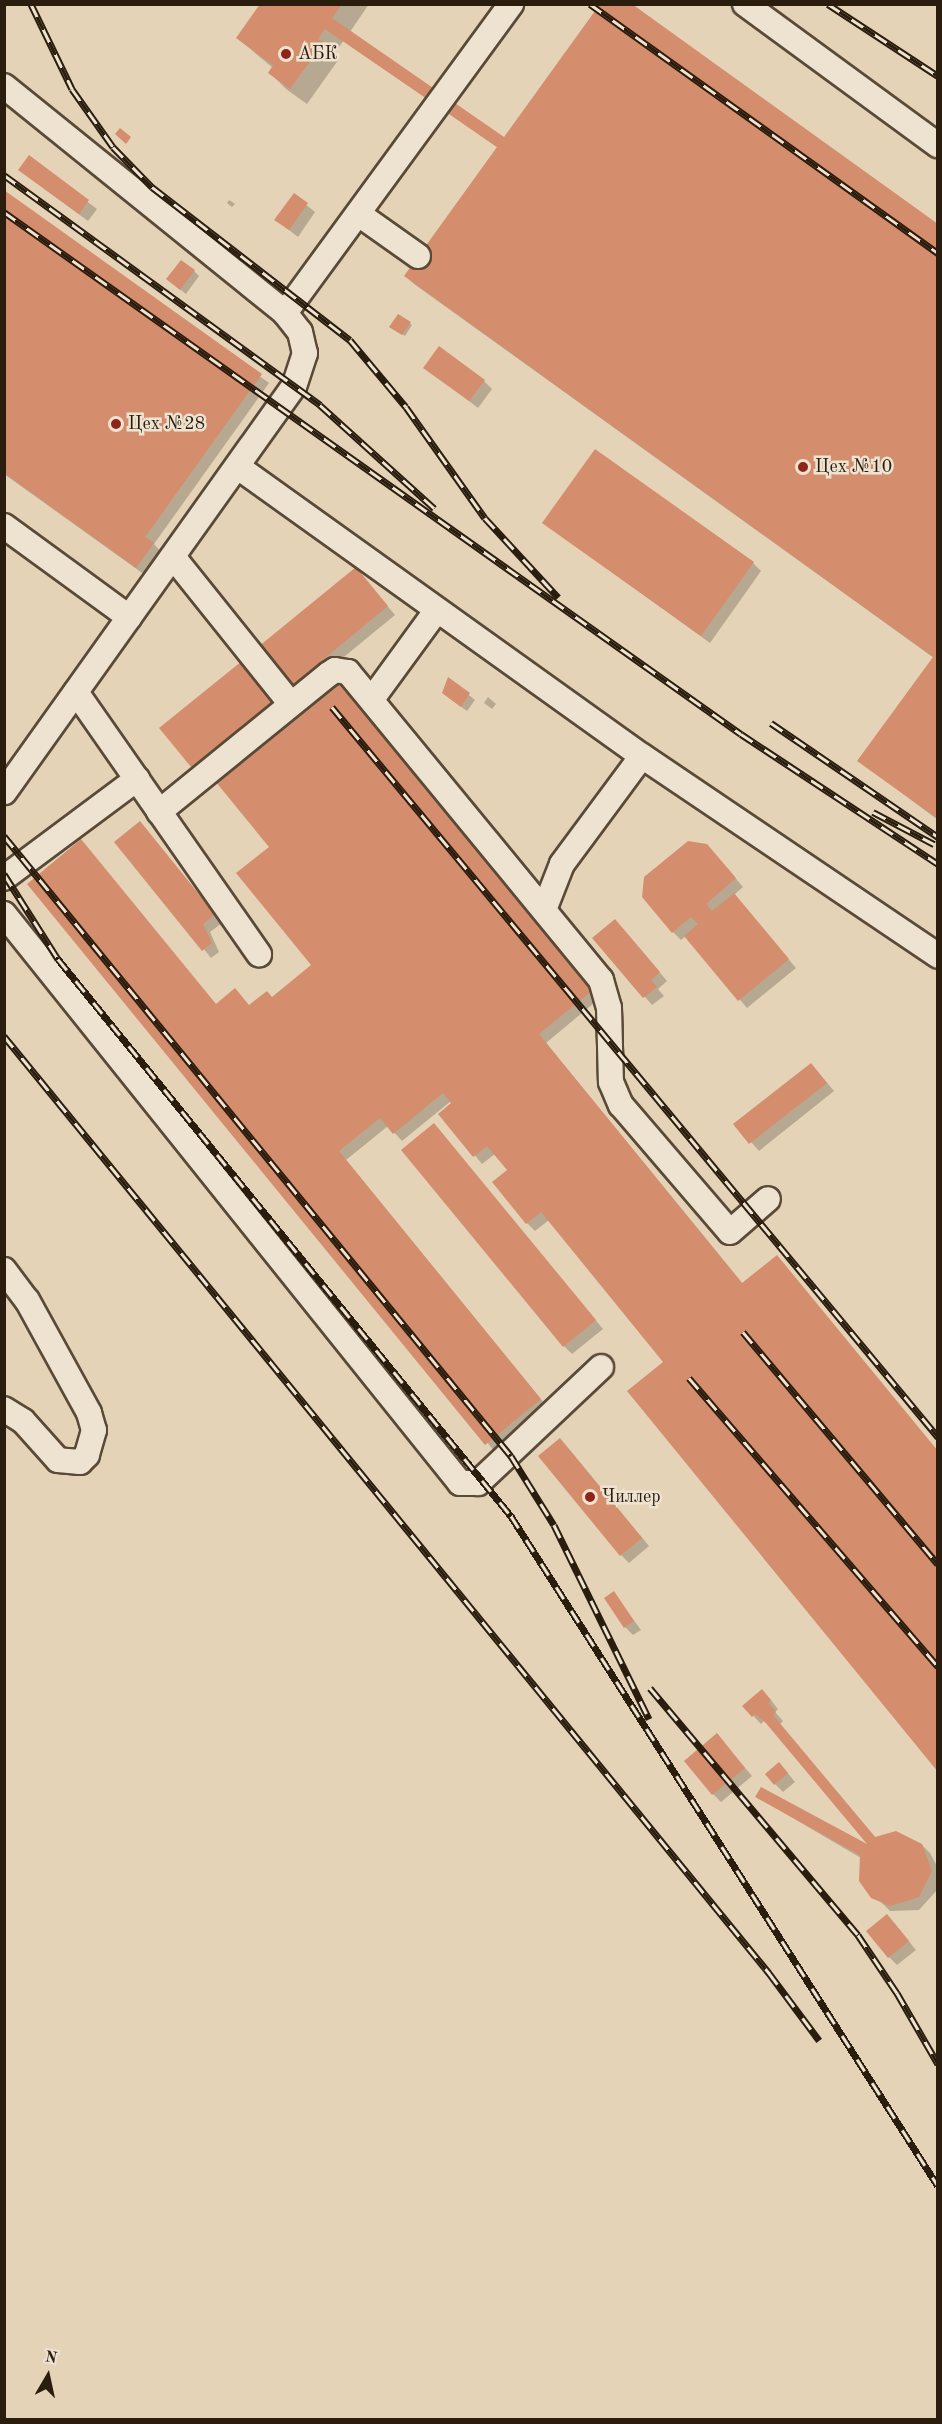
<!DOCTYPE html>
<html>
<head>
<meta charset="utf-8">
<style>
  body { margin:0 }
  #map { position:relative; width:942px; height:2424px; overflow:hidden; background:#e5d3b7; font-family:"Old Standard TT",serif }
  div>[style] { position:absolute }
  .shadow>* { inset:0; background:#0003 }
  .building>* { inset:0; background:#d48d6d }
  .roads { filter:drop-shadow(2px 0 #594a38) drop-shadow(-2px 0 #594a38) drop-shadow(0 2px #594a38) drop-shadow(0 -2px #594a38) }
  .minor>* { height:24px; margin:-12px; padding:0 12px; transform-origin:12px; border-radius:12px; background:#eee2d0 }
  .rail>* { height:7px; margin-top:-3.5px; transform-origin:0; background:repeating-linear-gradient(90deg,#eee2d0 0 14px,#2a1d0e 0 28px); box-sizing:border-box; border-block:2px solid #2a1d0e }
  .dots>* { width:16px; height:16px; translate:-50% -50%; box-sizing:border-box; border:3px solid #eee2d0; border-radius:50% }
  span { translate:-50% -50%; white-space:nowrap; text-align:center; line-height:1.15; -webkit-text-stroke:5px #eee2d0; paint-order:stroke }
  .poi-label { font-size:18px; color:#2a1d0e }
  .left { translate:0 -50%; text-align:left }
  .frame { position:absolute; inset:0; border:6px solid #2a1d0e; pointer-events:none }
  .north { position:absolute; left:18px; top:2346px; width:60px; height:60px; -webkit-text-stroke:4px #eee2d0; paint-order:stroke; rotate:9deg; font-size:16px; font-weight:700; line-height:24px; text-align:center; color:#2a1d0e }
  .north::after { content:''; display:block; margin:auto; width:21px; height:27px; background:#2a1d0e; clip-path:polygon(50% 0,100% 100%,50% 72%,0 100%) }
</style>
</head>
<body>
<div id="map">
  <div class="shadow">
    <div style="clip-path:polygon(262px 4px,369px 4px,350px 32px,504px 139px,938px 226px,938px 820px,859px 761px,934px 658px,414px 284px,406px 276px,498px 148px,344px 40px,334px 54px,339px 59px,307px 104px,286px 89px,270px 73px,273px 68px,237px 38px)"></div>
    <div style="clip-path:polygon(29px 157px,97px 209px,88px 221px,28px 177px)"></div>
    <div style="clip-path:polygon(4px 192px,269px 383px,154px 544px,161px 552px,145px 575px,4px 474px)"></div>
    <div style="clip-path:polygon(294px 195px,315px 212px,298px 237px,276px 220px)"></div>
    <div style="clip-path:polygon(229px 200px,235px 204px,232px 207px,227px 203px)"></div>
    <div style="clip-path:polygon(194px 271px,199px 276px,186px 294px,173px 284px)"></div>
    <div style="clip-path:polygon(399px 316px,412px 325px,405px 336px,393px 329px)"></div>
    <div style="clip-path:polygon(425px 367px,484px 381px,492px 389px,478px 408px)"></div>
    <div style="clip-path:polygon(544px 523px,753px 563px,761px 571px,710px 643px)"></div>
    <div style="clip-path:polygon(363px 577px,395px 615px,300px 693px,292px 685px)"></div>
    <div style="clip-path:polygon(242px 663px,281px 710px,200px 774px,161px 728px)"></div>
    <div style="clip-path:polygon(449px 679px,475px 700px,467px 711px,449px 698px)"></div>
    <div style="clip-path:polygon(348px 690px,600px 998px,546px 1043px,743px 1284px,665px 1362px,549px 1220px,535px 1231px,527px 1223px,494px 1182px,509px 1170px,495px 1154px,482px 1164px,440px 1114px,453px 1104px,451px 1101px,402px 1141px,388px 1126px,346px 1160px,548px 1408px,495px 1452px,29px 884px,217px 1005px,250px 1006px,273px 999px,313px 965px,271px 847px)"></div>
    <div style="clip-path:polygon(488px 697px,496px 704px,492px 709px,484px 703px)"></div>
    <div style="clip-path:polygon(140px 823px,222px 923px,210px 932px,219px 952px,211px 958px,117px 842px)"></div>
    <div style="clip-path:polygon(715px 854px,743px 887px,734px 895px,796px 968px,747px 1008px,686px 936px,681px 940px,673px 932px)"></div>
    <div style="clip-path:polygon(623px 929px,667px 981px,658px 989px,664px 996px,652px 1005px,594px 939px)"></div>
    <div style="clip-path:polygon(811px 1064px,834px 1091px,759px 1151px,735px 1124px)"></div>
    <div style="clip-path:polygon(434px 1125px,603px 1329px,572px 1354px,564px 1346px)"></div>
    <div style="clip-path:polygon(568px 1448px,649px 1546px,629px 1563px,621px 1555px)"></div>
    <div style="clip-path:polygon(614px 1593px,641px 1630px,633px 1635px,625px 1627px)"></div>
    <div style="clip-path:polygon(770px 1699px,778px 1709px,775px 1712px,783px 1721px,780px 1724px,876px 1838px,922px 1845px,930px 1853px,938px 1868px,938px 1889px,919px 1910px,890px 1911px,860px 1881px,861px 1858px,757px 1797px,873px 1849px,770px 1726px,764px 1721px,761px 1724px,744px 1706px)"></div>
    <div style="clip-path:polygon(717px 1735px,752px 1776px,721px 1802px,713px 1794px)"></div>
    <div style="clip-path:polygon(787px 1772px,795px 1782px,783px 1792px,775px 1784px)"></div>
    <div style="clip-path:polygon(895px 1924px,916px 1950px,897px 1965px,889px 1957px)"></div>
  </div>
  <div class="building">
    <div style="clip-path:polygon(260px 4px,342px 4px,332px 18px,504px 137px,600px 4px,632px 4px,938px 224px,938px 819px,857px 761px,933px 657px,404px 276px,497px 147px,325px 29px,318px 39px,324px 42px,290px 89px,268px 73px,273px 65px,236px 38px)"></div>
    <div style="clip-path:polygon(120px 128px,131px 137px,126px 144px,115px 134px)"></div>
    <div style="clip-path:polygon(29px 155px,89px 200px,79px 214px,18px 170px)"></div>
    <div style="clip-path:polygon(4px 190px,262px 374px,145px 537px,154px 543px,136px 568px,4px 473px)"></div>
    <div style="clip-path:polygon(294px 193px,308px 203px,289px 230px,274px 220px)"></div>
    <div style="clip-path:polygon(181px 260px,195px 270px,180px 290px,166px 279px)"></div>
    <div style="clip-path:polygon(398px 314px,411px 322px,402px 335px,389px 327px)"></div>
    <div style="clip-path:polygon(439px 346px,485px 380px,469px 401px,423px 368px)"></div>
    <div style="clip-path:polygon(595px 449px,754px 562px,701px 636px,542px 523px)"></div>
    <div style="clip-path:polygon(356px 567px,388px 606px,291px 686px,258px 647px)"></div>
    <div style="clip-path:polygon(242px 661px,274px 701px,191px 767px,159px 728px)"></div>
    <div style="clip-path:polygon(448px 677px,470px 693px,461px 707px,442px 693px)"></div>
    <div style="clip-path:polygon(340px 680px,593px 990px,539px 1034px,742px 1283px,777px 1255px,938px 1451px,938px 1772px,627px 1391px,663px 1362px,541px 1212px,526px 1224px,492px 1182px,507px 1170px,487px 1146px,473px 1157px,438px 1114px,451px 1103px,443px 1093px,393px 1134px,380px 1118px,339px 1151px,541px 1399px,485px 1445px,27px 884px,81px 839px,216px 1004px,235px 988px,249px 1005px,267px 991px,272px 997px,311px 965px,236px 873px,269px 847px,215px 781px)"></div>
    <div style="clip-path:polygon(140px 821px,215px 914px,203px 924px,212px 943px,202px 951px,114px 842px)"></div>
    <div style="clip-path:polygon(688px 841px,707px 844px,736px 878px,706px 904px,712px 911px,734px 893px,789px 959px,738px 1001px,684px 936px,698px 924px,691px 917px,672px 933px,642px 897px,644px 877px)"></div>
    <div style="clip-path:polygon(615px 919px,660px 972px,651px 980px,657px 987px,643px 998px,592px 938px)"></div>
    <div style="clip-path:polygon(811px 1063px,827px 1083px,749px 1144px,733px 1124px)"></div>
    <div style="clip-path:polygon(434px 1123px,596px 1320px,563px 1347px,401px 1150px)"></div>
    <div style="clip-path:polygon(560px 1438px,642px 1538px,620px 1556px,538px 1456px)"></div>
    <div style="clip-path:polygon(614px 1591px,634px 1621px,624px 1628px,604px 1598px)"></div>
    <div style="clip-path:polygon(762px 1689px,771px 1700px,768px 1703px,776px 1712px,773px 1715px,875px 1837px,896px 1831px,922px 1844px,932px 1871px,919px 1897px,890px 1906px,871px 1898px,859px 1881px,860px 1855px,755px 1797px,761px 1787px,867px 1844px,765px 1722px,755px 1714px,752px 1717px,742px 1706px)"></div>
    <div style="clip-path:polygon(717px 1733px,745px 1768px,712px 1795px,684px 1761px)"></div>
    <div style="clip-path:polygon(779px 1762px,788px 1773px,774px 1785px,765px 1774px)"></div>
    <div style="clip-path:polygon(887px 1914px,909px 1941px,888px 1958px,866px 1931px)"></div>
  </div>
  <div class="roads">
    <div class="minor">
      <div style="left:745px;top:4px;width:239px;rotate:36.2deg"></div>
      <div style="left:4px;top:86px;width:361px;rotate:38.9deg"></div>
      <div style="left:285px;top:313px;width:24px;rotate:52deg"></div>
      <div style="left:300px;top:332px;width:22px;rotate:77deg"></div>
      <div style="left:305px;top:353px;width:35px;rotate:108deg"></div>
      <div style="left:294px;top:386px;width:499px;rotate:125.5deg"></div>
      <div style="left:360px;top:215px;width:71px;rotate:35.3deg"></div>
      <div style="left:285px;top:313px;width:383px;rotate:-53.8deg"></div>
      <div style="left:238px;top:467px;width:497px;rotate:35.6deg"></div>
      <div style="left:642px;top:756px;width:357px;rotate:34deg"></div>
      <div style="left:4px;top:526px;width:155px;rotate:36.1deg"></div>
      <div style="left:174px;top:558px;width:187px;rotate:51.3deg"></div>
      <div style="left:76px;top:692px;width:320px;rotate:55.1deg"></div>
      <div style="left:372px;top:699px;width:110px;rotate:-53.9deg"></div>
      <div style="left:159px;top:812px;width:219px;rotate:-39.1deg"></div>
      <div style="left:329px;top:674px;width:7px;rotate:-34deg"></div>
      <div style="left:335px;top:670px;width:13px;rotate:9deg"></div>
      <div style="left:348px;top:672px;width:399px;rotate:50.6deg"></div>
      <div style="left:601px;top:980px;width:29px;rotate:74deg"></div>
      <div style="left:609px;top:1008px;width:74px;rotate:88.5deg"></div>
      <div style="left:611px;top:1082px;width:25px;rotate:67deg"></div>
      <div style="left:621px;top:1105px;width:167px;rotate:49.4deg"></div>
      <div style="left:730px;top:1232px;width:50px;rotate:-41deg"></div>
      <div style="left:4px;top:878px;width:166px;rotate:-36.7deg"></div>
      <div style="left:544px;top:910px;width:49px;rotate:-68.6deg"></div>
      <div style="left:562px;top:864px;width:134px;rotate:-53.5deg"></div>
      <div style="left:4px;top:914px;width:729px;rotate:51.29deg"></div>
      <div style="left:460px;top:1483px;width:18px"></div>
      <div style="left:478px;top:1483px;width:169px;rotate:-43.3deg"></div>
      <div style="left:4px;top:1270px;width:38px;rotate:53deg"></div>
      <div style="left:27px;top:1300px;width:129px;rotate:61.2deg"></div>
      <div style="left:89px;top:1413px;width:18px;rotate:74deg"></div>
      <div style="left:94px;top:1430px;width:26px;rotate:106deg"></div>
      <div style="left:87px;top:1455px;width:10px;rotate:135deg"></div>
      <div style="left:80px;top:1462px;width:22px;rotate:-175deg"></div>
      <div style="left:58px;top:1460px;width:52px;rotate:-131.9deg"></div>
      <div style="left:23px;top:1421px;width:22px;rotate:-148deg"></div>
    </div>
  </div>
  <div class="rail">
    <div style="left:31px;top:4px;width:94px;rotate:64.2deg"></div>
    <div style="left:72px;top:89px;width:71px;rotate:54.7deg"></div>
    <div style="left:113px;top:147px;width:56px;rotate:45.7deg"></div>
    <div style="left:152px;top:187px;width:250px;rotate:37.7deg"></div>
    <div style="left:350px;top:340px;width:87px;rotate:50.1deg"></div>
    <div style="left:406px;top:407px;width:136px;rotate:54.6deg"></div>
    <div style="left:485px;top:518px;width:108px;rotate:47.3deg"></div>
    <div style="left:590px;top:4px;width:428px;rotate:35.6deg"></div>
    <div style="left:828px;top:4px;width:131px;rotate:33.2deg"></div>
    <div style="left:4px;top:175px;width:391px;rotate:36deg"></div>
    <div style="left:320px;top:405px;width:154px;rotate:42.1deg"></div>
    <div style="left:4px;top:212px;width:903px;rotate:35.31deg"></div>
    <div style="left:741px;top:734px;width:236px;rotate:33.4deg"></div>
    <div style="left:332px;top:707px;width:949px;rotate:50.3deg"></div>
    <div style="left:771px;top:723px;width:202px;rotate:34.3deg"></div>
    <div style="left:873px;top:812px;width:69px;rotate:27.7deg"></div>
    <div style="left:4px;top:836px;width:801px;rotate:50.73deg"></div>
    <div style="left:511px;top:1456px;width:81px;rotate:58.1deg"></div>
    <div style="left:554px;top:1525px;width:216px;rotate:63.9deg"></div>
    <div style="left:4px;top:874px;width:101px;rotate:57.6deg"></div>
    <div style="left:58px;top:959px;width:718px;rotate:50.88deg"></div>
    <div style="left:511px;top:1516px;width:794px;rotate:57.49deg"></div>
    <div style="left:4px;top:1036px;width:1210px;rotate:50.77deg"></div>
    <div style="left:769px;top:1973px;width:84px;rotate:53.3deg"></div>
    <div style="left:743px;top:1332px;width:303px;rotate:50deg"></div>
    <div style="left:689px;top:1378px;width:381px;rotate:49.2deg"></div>
    <div style="left:650px;top:1688px;width:323px;rotate:49.9deg"></div>
    <div style="left:858px;top:1935px;width:70px;rotate:56.1deg"></div>
    <div style="left:897px;top:1993px;width:82px;rotate:60deg"></div>
  </div>
  <div class="dots">
    <div style="left:286px;top:54px;background:#8f2418"></div>
    <div style="left:116px;top:424px;background:#8f2418"></div>
    <div style="left:803px;top:467px;background:#8f2418"></div>
    <div style="left:590px;top:1497px;background:#8f2418"></div>
  </div>
  <div class="poi-label">
    <span class="left" style="left:298px;top:54px">АБК</span>
    <span class="left" style="left:128px;top:424px">Цех №28</span>
    <span class="left" style="left:815px;top:467px">Цех №10</span>
    <span class="left" style="left:602px;top:1497px">Чиллер</span>
  </div>
  <div class="frame"></div>
  <div class="north">N</div>
</div>
</body>
</html>
